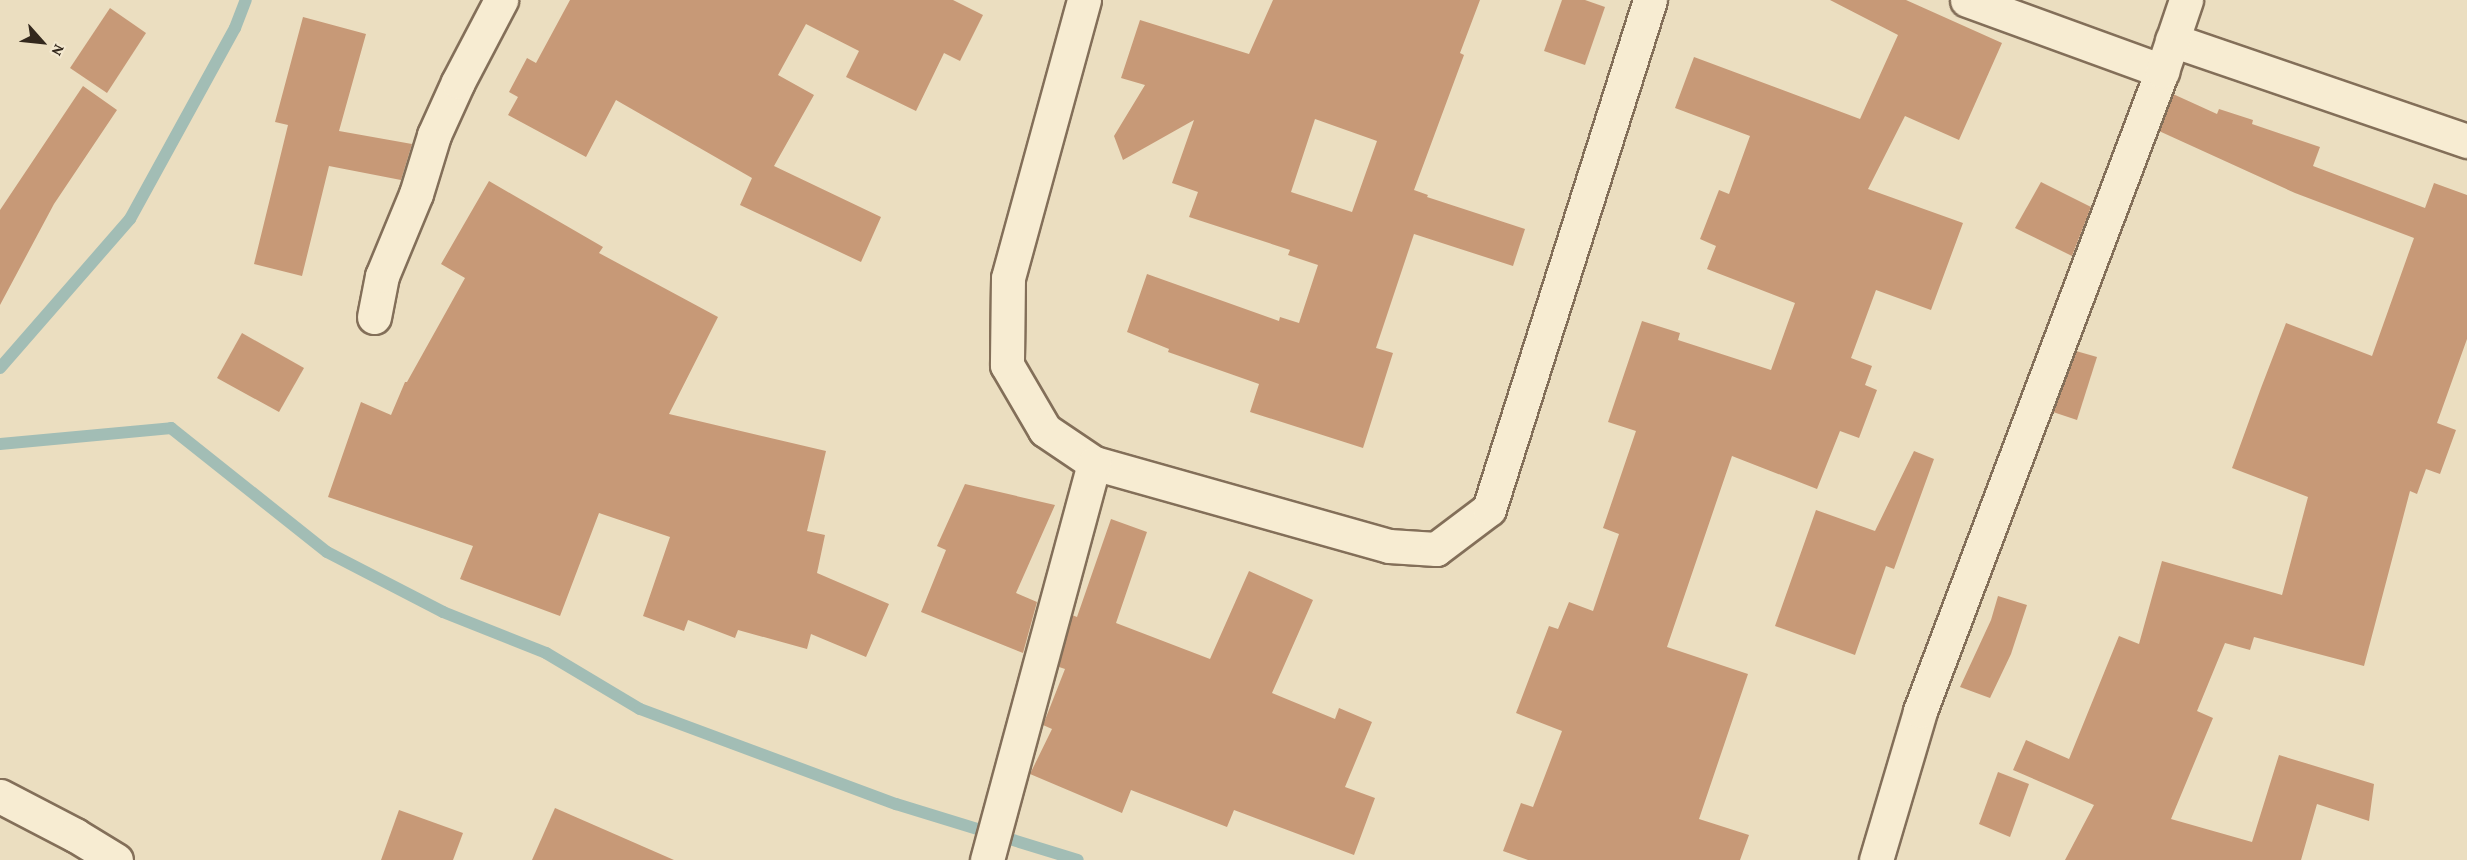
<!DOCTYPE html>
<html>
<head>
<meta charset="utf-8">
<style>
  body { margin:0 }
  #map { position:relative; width:2467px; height:860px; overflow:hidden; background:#ebdec0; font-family:"Crimson Pro",serif }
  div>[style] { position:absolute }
  .stream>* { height:12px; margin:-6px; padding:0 6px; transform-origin:6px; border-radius:6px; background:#a2bdb5 }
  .building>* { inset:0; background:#c79977 }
  .roads { filter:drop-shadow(2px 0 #836f59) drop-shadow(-2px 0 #836f59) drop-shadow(0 2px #836f59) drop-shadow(0 -2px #836f59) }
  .street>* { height:33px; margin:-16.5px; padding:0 16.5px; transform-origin:16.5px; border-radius:16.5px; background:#f7ecd2 }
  span { translate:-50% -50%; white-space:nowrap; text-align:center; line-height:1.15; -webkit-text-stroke:4.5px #f3e8cf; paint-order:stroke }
  .north { position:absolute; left:12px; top:12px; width:60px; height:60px; -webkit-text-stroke:4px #f3e8cf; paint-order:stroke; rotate:117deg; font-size:16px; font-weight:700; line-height:24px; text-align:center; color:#33281d }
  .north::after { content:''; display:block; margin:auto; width:21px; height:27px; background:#33281d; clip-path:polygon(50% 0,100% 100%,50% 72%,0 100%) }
</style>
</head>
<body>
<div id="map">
  <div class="stream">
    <div style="left:0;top:368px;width:198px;rotate:-48.9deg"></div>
    <div style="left:130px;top:219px;width:218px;rotate:-61.2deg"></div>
    <div style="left:235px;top:28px;width:30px;rotate:-69deg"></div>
    <div style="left:0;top:444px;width:172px;rotate:-5.3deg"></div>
    <div style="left:171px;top:428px;width:199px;rotate:38.5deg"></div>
    <div style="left:327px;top:552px;width:131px;rotate:27.3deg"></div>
    <div style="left:443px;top:612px;width:111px;rotate:21.7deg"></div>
    <div style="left:546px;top:653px;width:109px;rotate:30.8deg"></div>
    <div style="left:640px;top:709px;width:273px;rotate:20.4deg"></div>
    <div style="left:896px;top:804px;width:190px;rotate:17.1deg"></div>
  </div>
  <div class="building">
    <div style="clip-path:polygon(570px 0,953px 0,983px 15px,960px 61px,944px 53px,916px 111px,846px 77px,859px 51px,806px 24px,778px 75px,814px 95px,774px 166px,881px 217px,861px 262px,740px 205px,752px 178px,616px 100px,586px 157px,508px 115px,518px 97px,509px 92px,527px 58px,536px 63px)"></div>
    <div style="clip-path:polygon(evenodd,1273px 0,1480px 0,1460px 53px,1464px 55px,1414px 190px,1428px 195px,1427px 197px,1525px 229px,1513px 266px,1414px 234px,1376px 348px,1393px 353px,1363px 448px,1250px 412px,1259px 384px,1168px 352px,1169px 349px,1127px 332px,1147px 274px,1279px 321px,1280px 317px,1299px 323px,1318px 265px,1288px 255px,1290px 250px,1189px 217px,1198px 192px,1172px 183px,1194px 120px,1123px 160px,1114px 136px,1145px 85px,1121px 78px,1140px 20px,1249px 54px,1273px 0,1315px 119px,1377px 141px,1352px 212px,1291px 192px,1315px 119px)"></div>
    <div style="clip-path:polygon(1562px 0,1585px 0,1605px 7px,1585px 65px,1544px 51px)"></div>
    <div style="clip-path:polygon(1830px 0,1906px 0,2002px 43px,1959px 140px,1905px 116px,1868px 189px,1963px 223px,1931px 310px,1876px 290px,1851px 358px,1872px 366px,1865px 385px,1877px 390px,1859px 438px,1840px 431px,1817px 489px,1732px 456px,1667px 647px,1748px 674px,1699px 819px,1749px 835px,1740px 860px,1528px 860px,1503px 851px,1521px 803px,1533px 807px,1562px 731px,1516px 713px,1549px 626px,1558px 629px,1569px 602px,1593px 611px,1619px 534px,1603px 528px,1636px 431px,1608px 422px,1642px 321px,1680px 333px,1678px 340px,1771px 370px,1795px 303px,1707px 269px,1716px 246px,1700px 239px,1719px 190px,1729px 194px,1750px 136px,1675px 108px,1694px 57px,1860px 119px,1898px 35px)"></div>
    <div style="clip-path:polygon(110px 8px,146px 33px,107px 93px,70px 68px)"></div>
    <div style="clip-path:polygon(303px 17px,366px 34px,339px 131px,412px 144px,401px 180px,329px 166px,302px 276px,254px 264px,288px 125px,275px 122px)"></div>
    <div style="clip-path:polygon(83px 86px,117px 110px,54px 204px,0 305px,0 210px)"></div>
    <div style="clip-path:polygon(2173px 94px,2217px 114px,2219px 109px,2253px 120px,2252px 124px,2320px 147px,2313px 166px,2425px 208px,2434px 183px,2467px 195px,2467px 339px,2437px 423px,2456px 430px,2440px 474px,2426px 469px,2417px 494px,2410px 491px,2364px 666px,2254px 637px,2250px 650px,2225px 643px,2197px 711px,2213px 718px,2171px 819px,2252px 842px,2279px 755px,2374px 784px,2369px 821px,2317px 804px,2301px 860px,2065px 860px,2094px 805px,2013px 770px,2026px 740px,2069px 759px,2119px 636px,2139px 644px,2162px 561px,2282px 595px,2308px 497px,2232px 468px,2261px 388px,2286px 323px,2372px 356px,2414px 238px,2295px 193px,2159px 131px)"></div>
    <div style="clip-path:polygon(489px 181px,603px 247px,599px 253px,718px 317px,669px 414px,826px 451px,807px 531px,825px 535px,817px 573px,889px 604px,866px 657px,811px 634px,807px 649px,738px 630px,735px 638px,688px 620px,684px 631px,643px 616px,670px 537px,599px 513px,560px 616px,460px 579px,473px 546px,328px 497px,361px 402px,391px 415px,405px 382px,407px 382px,465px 278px,441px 264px)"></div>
    <div style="clip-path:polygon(2041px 182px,2091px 207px,2072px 256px,2015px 228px)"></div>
    <div style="clip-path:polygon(242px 333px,304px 368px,279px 412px,217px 378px)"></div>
    <div style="clip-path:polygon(2076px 351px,2097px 357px,2077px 420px,2053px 412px)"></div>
    <div style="clip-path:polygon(1914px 451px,1934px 459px,1894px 569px,1886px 566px,1855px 655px,1775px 626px,1816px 510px,1875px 531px)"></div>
    <div style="clip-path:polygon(965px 484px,1055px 505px,1016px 593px,1037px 602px,1023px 653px,921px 612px,946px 550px,937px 546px)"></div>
    <div style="clip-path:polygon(1111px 519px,1147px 532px,1116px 623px,1210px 659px,1249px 571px,1313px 600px,1272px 693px,1335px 719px,1339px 708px,1372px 722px,1345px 787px,1375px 798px,1354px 855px,1234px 810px,1227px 827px,1131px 790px,1122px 813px,1030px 774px,1052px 729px,1043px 725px,1065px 669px,1059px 667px,1072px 615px,1077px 617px)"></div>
    <div style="clip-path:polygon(1998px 596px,2027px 605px,2011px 654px,1990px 698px,1960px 687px,1991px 620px)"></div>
    <div style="clip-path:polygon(1998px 772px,2029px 784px,2010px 837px,1979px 824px)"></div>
    <div style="clip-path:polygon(555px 808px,674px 860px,532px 860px)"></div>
    <div style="clip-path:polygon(399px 810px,463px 833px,453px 860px,381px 860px)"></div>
  </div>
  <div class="roads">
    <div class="street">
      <div style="left:1084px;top:0;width:288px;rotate:105.3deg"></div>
      <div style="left:1008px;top:278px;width:87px;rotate:90.7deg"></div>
      <div style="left:1007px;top:365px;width:75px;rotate:59.7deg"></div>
      <div style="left:1045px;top:430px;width:59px;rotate:34deg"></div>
      <div style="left:1094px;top:463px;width:306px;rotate:15.7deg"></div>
      <div style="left:1389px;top:546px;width:47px;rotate:3.7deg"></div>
      <div style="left:1436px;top:549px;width:66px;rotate:-37deg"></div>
      <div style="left:1489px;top:509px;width:534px;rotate:-72.45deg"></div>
      <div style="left:1967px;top:0;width:208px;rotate:20deg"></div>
      <div style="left:2172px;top:40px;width:312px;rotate:18.9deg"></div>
      <div style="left:374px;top:317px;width:42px;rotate:-79deg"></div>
      <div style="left:382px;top:276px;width:89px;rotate:-67.5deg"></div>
      <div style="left:416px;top:194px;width:62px;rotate:-73deg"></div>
      <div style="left:434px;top:135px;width:58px;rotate:-65.6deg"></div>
      <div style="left:458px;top:82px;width:93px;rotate:-62.3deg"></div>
      <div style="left:0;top:796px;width:85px;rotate:27.5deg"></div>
      <div style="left:75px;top:835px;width:48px;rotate:31.4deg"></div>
      <div style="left:987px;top:860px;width:411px;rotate:-74.9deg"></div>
      <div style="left:1876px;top:860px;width:155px;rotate:-73.5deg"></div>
      <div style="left:1920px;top:711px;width:684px;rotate:-69.29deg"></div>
      <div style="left:2162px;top:71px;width:75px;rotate:-71.3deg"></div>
    </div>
  </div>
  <div class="north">N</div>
</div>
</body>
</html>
